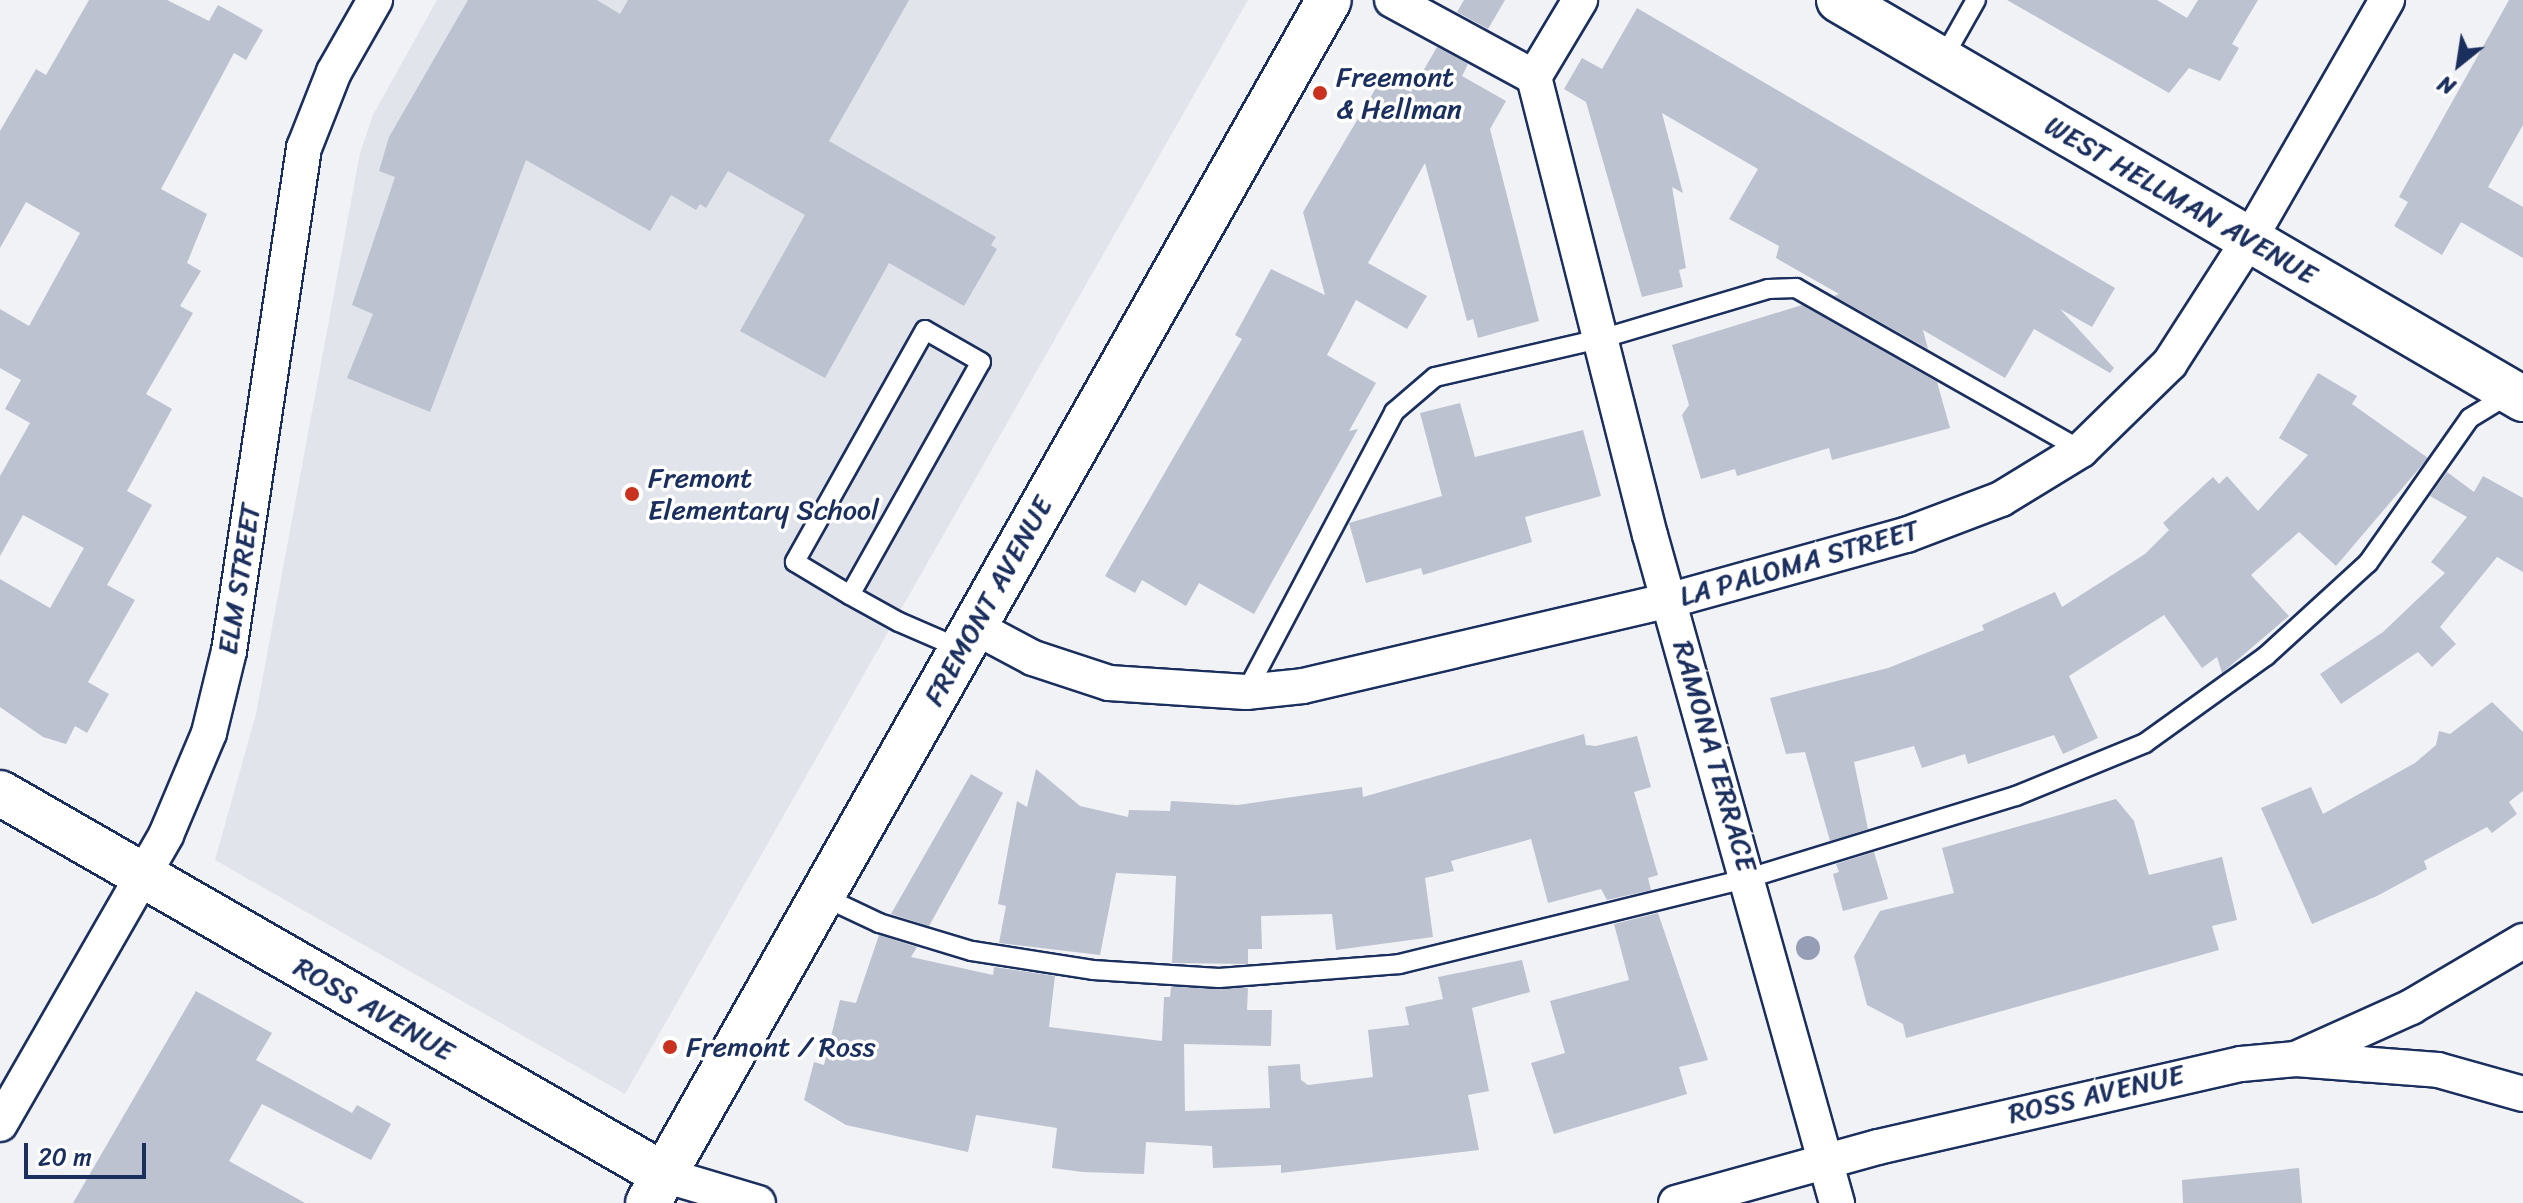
<!DOCTYPE html>
<html>
<head>
<meta charset="utf-8">
<style>
  body { margin:0 }
  #map { position:relative; width:2523px; height:1203px; overflow:hidden; background:#f1f2f5; font-family:Sriracha,sans-serif }
  div>[style] { position:absolute }
  .built>* { inset:0; background:#e1e4ea }
  .building>* { inset:0; background:#bcc2d0 }
  .roads { filter:drop-shadow(2px 0 #1b2f5e) drop-shadow(-2px 0 #1b2f5e) drop-shadow(0 2px #1b2f5e) drop-shadow(0 -2px #1b2f5e) }
  .service>* { height:18px; margin:-9px; padding:0 9px; transform-origin:9px; border-radius:9px; background:#fff }
  .minor>* { height:34px; margin:-17px; padding:0 17px; transform-origin:17px; border-radius:17px; background:#fff }
  .tertiary>* { height:44px; margin:-22px; padding:0 22px; transform-origin:22px; border-radius:22px; background:#fff }
  .secondary>* { height:44px; margin:-22px; padding:0 22px; transform-origin:22px; border-radius:22px; background:#fff }
  .trees>* { width:24px; height:24px; margin:-12px; border-radius:50%; background:#959eb4 }
  .dots>* { width:22px; height:22px; translate:-50% -50%; box-sizing:border-box; border:4px solid #fff; border-radius:50% }
  span { translate:-50% -50%; white-space:nowrap; text-align:center; line-height:1.15; -webkit-text-stroke:7px #fff; paint-order:stroke }
  .poi-label { font-size:28px; color:#1b2f5e }
  .left { translate:0 -50%; text-align:left }
  .street-label { font-size:28px; color:#1b2f5e }
  .north { position:absolute; left:2419px; top:24px; width:80px; height:80px; -webkit-text-stroke:6px #fff; paint-order:stroke; rotate:210deg; font-size:22px; font-weight:700; line-height:32px; text-align:center; color:#1b2f5e }
  .north::after { content:''; display:block; margin:auto; width:28px; height:36px; background:#1b2f5e; clip-path:polygon(50% 0,100% 100%,50% 72%,0 100%) }
  .scale { position:absolute; left:24px; top:1143px; width:122px; height:36px; box-sizing:border-box; border:4px solid #1b2f5e; border-top:0; padding-left:10px; font-size:24px; line-height:28px; white-space:nowrap; color:#1b2f5e; -webkit-text-stroke:6px #fff; paint-order:stroke }
</style>
</head>
<body>
<div id="map">
  <div class="built">
    <div style="clip-path:polygon(437px 0,1248px 0,625px 1094px,215px 860px,256px 714px,360px 153px,373px 115px)"></div>
  </div>
  <div class="building">
    <div style="clip-path:polygon(89px 0,167px 0,209px 21px,218px 5px,263px 30px,246px 60px,234px 53px,161px 189px,207px 214px,187px 263px,201px 271px,180px 306px,193px 313px,146px 394px,172px 409px,127px 491px,152px 505px,107px 585px,135px 600px,88px 682px,109px 694px,87px 733px,75px 726px,66px 744px,43px 737px,0 707px,0 579px,50px 608px,84px 548px,23px 515px,0 556px,0 476px,30px 423px,5px 409px,21px 380px,0 368px,0 309px,29px 326px,80px 233px,26px 202px,0 248px,0 131px,36px 69px,46px 75px)"></div>
    <div style="clip-path:polygon(468px 0,597px 0,620px 14px,628px 0,909px 0,829px 141px,996px 237px,991px 245px,997px 249px,964px 306px,889px 263px,825px 378px,740px 331px,805px 215px,728px 171px,706px 208px,700px 204px,696px 210px,671px 195px,650px 231px,526px 160px,430px 412px,347px 378px,373px 314px,352px 305px,395px 177px,379px 171px,389px 137px)"></div>
    <div style="clip-path:polygon(1464px 0,1505px 0,1488px 29px,1457px 12px)"></div>
    <div style="clip-path:polygon(2007px 0,2157px 0,2187px 18px,2198px 0,2258px 0,2232px 44px,2239px 48px,2220px 81px,2189px 68px,2169px 93px)"></div>
    <div style="clip-path:polygon(2509px 0,2523px 0,2523px 125px,2488px 187px,2523px 207px,2523px 258px,2461px 222px,2442px 255px,2394px 226px,2408px 202px,2399px 197px)"></div>
    <div style="clip-path:polygon(1637px 8px,2115px 288px,2092px 327px,2060px 309px,2114px 368px,2110px 373px,2034px 329px,2005px 378px,1923px 330px,1928px 349px,1834px 296px,1839px 294px,1776px 258px,1779px 246px,1729px 219px,1758px 169px,1662px 113px,1683px 193px,1672px 187px,1686px 268px,1679px 270px,1683px 287px,1642px 297px,1586px 102px,1564px 89px,1582px 58px,1602px 69px)"></div>
    <div style="clip-path:polygon(1437px 47px,1468px 64px,1462px 76px,1506px 101px,1490px 129px,1539px 321px,1478px 338px,1473px 319px,1467px 321px,1425px 163px,1368px 263px,1427px 296px,1407px 329px,1356px 300px,1327px 355px,1376px 383px,1349px 431px,1358px 429px,1254px 614px,1199px 583px,1186px 606px,1142px 580px,1135px 593px,1105px 576px,1242px 339px,1235px 335px,1271px 269px,1325px 295px,1303px 212px,1383px 76px,1411px 92px)"></div>
    <div style="clip-path:polygon(1802px 305px,1937px 382px,1950px 428px,1832px 460px,1829px 448px,1737px 476px,1735px 469px,1701px 479px,1682px 415px,1689px 405px,1672px 345px)"></div>
    <div style="clip-path:polygon(2318px 373px,2357px 396px,2352px 404px,2428px 458px,2336px 566px,2299px 532px,2251px 575px,2289px 616px,2222px 673px,2217px 657px,2202px 668px,2164px 615px,2069px 676px,2098px 738px,2063px 754px,2054px 735px,1968px 764px,1965px 754px,1922px 768px,1914px 746px,1854px 762px,1868px 829px,1830px 841px,1805px 752px,1786px 754px,1770px 698px,1888px 668px,1984px 630px,1982px 625px,2055px 592px,2062px 607px,2145px 554px,2169px 530px,2163px 523px,2213px 477px,2219px 484px,2227px 476px,2258px 511px,2308px 455px,2279px 438px)"></div>
    <div style="clip-path:polygon(1460px 403px,1475px 457px,1583px 430px,1601px 496px,1525px 517px,1532px 542px,1423px 575px,1421px 568px,1366px 583px,1349px 523px,1442px 496px,1420px 413px)"></div>
    <div style="clip-path:polygon(2447px 472px,2474px 492px,2483px 476px,2523px 498px,2523px 572px,2497px 557px,2440px 627px,2456px 644px,2432px 667px,2418px 652px,2341px 704px,2320px 674px,2383px 632px,2445px 573px,2431px 562px,2467px 517px,2430px 496px)"></div>
    <div style="clip-path:polygon(2492px 702px,2523px 732px,2523px 791px,2509px 802px,2517px 814px,2492px 833px,2487px 827px,2424px 861px,2427px 869px,2377px 896px,2312px 924px,2261px 808px,2311px 787px,2323px 814px,2415px 763px,2436px 745px,2439px 731px,2450px 734px)"></div>
    <div style="clip-path:polygon(1584px 734px,1586px 745px,1596px 746px,1637px 736px,1651px 787px,1634px 792px,1658px 875px,1648px 878px,1651px 890px,1607px 900px,1601px 889px,1548px 903px,1531px 839px,1451px 861px,1454px 871px,1425px 878px,1433px 937px,1336px 950px,1332px 914px,1261px 916px,1262px 949px,1248px 949px,1248px 964px,1172px 963px,1176px 876px,1116px 873px,1100px 955px,999px 943px,1006px 906px,998px 904px,1017px 801px,1027px 807px,1036px 769px,1080px 806px,1128px 817px,1129px 810px,1170px 811px,1171px 801px,1238px 805px,1362px 787px,1363px 797px)"></div>
    <div style="clip-path:polygon(971px 774px,1003px 793px,929px 926px,891px 914px)"></div>
    <div style="clip-path:polygon(2116px 799px,2134px 821px,2149px 875px,2222px 857px,2237px 920px,2212px 926px,2219px 950px,1906px 1038px,1903px 1024px,1867px 1005px,1854px 956px,1880px 911px,1954px 893px,1942px 848px)"></div>
    <div style="clip-path:polygon(1874px 852px,1888px 899px,1843px 911px,1833px 874px,1839px 872px,1836px 864px)"></div>
    <div style="clip-path:polygon(1658px 913px,1708px 1060px,1679px 1067px,1687px 1094px,1554px 1134px,1531px 1063px,1565px 1053px,1550px 1001px,1629px 980px,1614px 924px)"></div>
    <div style="clip-path:polygon(879px 935px,917px 947px,911px 957px,993px 975px,994px 967px,1055px 976px,1049px 1027px,1162px 1041px,1164px 997px,1170px 997px,1171px 987px,1248px 988px,1247px 1010px,1272px 1010px,1271px 1046px,1184px 1044px,1185px 1111px,1270px 1108px,1268px 1066px,1300px 1064px,1301px 1080px,1308px 1085px,1373px 1077px,1368px 1030px,1409px 1025px,1405px 1007px,1443px 999px,1438px 977px,1522px 960px,1530px 992px,1472px 1008px,1489px 1091px,1468px 1095px,1479px 1150px,1281px 1173px,1281px 1165px,1213px 1168px,1212px 1146px,1146px 1142px,1144px 1174px,1083px 1172px,1052px 1168px,1057px 1128px,976px 1115px,968px 1152px,846px 1125px,804px 1100px,814px 1062px,824px 1065px,840px 1000px,856px 1003px)"></div>
    <div style="clip-path:polygon(196px 991px,272px 1033px,256px 1060px,352px 1113px,357px 1105px,391px 1124px,371px 1160px,262px 1104px,229px 1161px,305px 1203px,73px 1203px)"></div>
    <div style="clip-path:polygon(2299px 1168px,2302px 1203px,2183px 1203px,2182px 1180px)"></div>
  </div>
  <div class="roads">
    <div class="service">
      <div style="left:1942px;top:60px;width:69px;rotate:-60.5deg"></div>
      <div style="left:850px;top:595px;width:267px;rotate:-60.7deg"></div>
      <div style="left:981px;top:362px;width:64px;rotate:-150.3deg"></div>
      <div style="left:925px;top:330px;width:266px;rotate:119.3deg"></div>
      <div style="left:795px;top:562px;width:64px;rotate:31deg"></div>
      <div style="left:850px;top:595px;width:56px;rotate:28.9deg"></div>
      <div style="left:899px;top:622px;width:68px;rotate:23.5deg"></div>
      <div style="left:1246px;top:692px;width:317px;rotate:-62.1deg"></div>
      <div style="left:1394px;top:412px;width:54px;rotate:-40.5deg"></div>
      <div style="left:1435px;top:377px;width:173px;rotate:-13deg"></div>
      <div style="left:1604px;top:338px;width:171px;rotate:-16.6deg"></div>
      <div style="left:1768px;top:289px;width:28px;rotate:-2deg"></div>
      <div style="left:1796px;top:288px;width:328px;rotate:29.6deg"></div>
      <div style="left:822px;top:896px;width:63px;rotate:25.3deg"></div>
      <div style="left:879px;top:923px;width:97px;rotate:16.8deg"></div>
      <div style="left:972px;top:951px;width:122px;rotate:8.9deg"></div>
      <div style="left:1093px;top:970px;width:126px;rotate:3.6deg"></div>
      <div style="left:1219px;top:978px;width:181px;rotate:-4.4deg"></div>
      <div style="left:1399px;top:964px;width:360px;rotate:-13.8deg"></div>
      <div style="left:1749px;top:878px;width:279px;rotate:-17.1deg"></div>
      <div style="left:2016px;top:796px;width:139px;rotate:-22.3deg"></div>
      <div style="left:2145px;top:743px;width:149px;rotate:-35.7deg"></div>
      <div style="left:2266px;top:656px;width:138px;rotate:-42.4deg"></div>
      <div style="left:2368px;top:563px;width:177px;rotate:-54.9deg"></div>
      <div style="left:2470px;top:418px;width:48px;rotate:-31.4deg"></div>
    </div>
    <div class="minor">
      <div style="left:1392px;top:0;width:162px;rotate:28.5deg"></div>
      <div style="left:1534px;top:77px;width:472px;rotate:75.8deg"></div>
      <div style="left:1650px;top:535px;width:694px;rotate:74.36deg"></div>
      <div style="left:1534px;top:77px;width:90px;rotate:-59.1deg"></div>
      <div style="left:973px;top:626px;width:68px;rotate:28.1deg"></div>
      <div style="left:1033px;top:658px;width:80px;rotate:18.2deg"></div>
      <div style="left:1109px;top:683px;width:137px;rotate:3.8deg"></div>
      <div style="left:1246px;top:692px;width:57px;rotate:-6deg"></div>
      <div style="left:1303px;top:686px;width:378px;rotate:-13.2deg"></div>
      <div style="left:1671px;top:600px;width:244px;rotate:-15.5deg"></div>
      <div style="left:1906px;top:535px;width:102px;rotate:-20.8deg"></div>
      <div style="left:2001px;top:499px;width:94px;rotate:-31.5deg"></div>
      <div style="left:2081px;top:450px;width:124px;rotate:-44.3deg"></div>
      <div style="left:2170px;top:363px;width:146px;rotate:-57.3deg"></div>
      <div style="left:2249px;top:240px;width:277px;rotate:-60.1deg"></div>
      <div style="left:2300px;top:1057px;width:122px;rotate:-24.2deg"></div>
      <div style="left:2411px;top:1007px;width:130px;rotate:-30.5deg"></div>
      <div style="left:0;top:1124px;width:333px;rotate:-60.1deg"></div>
      <div style="left:166px;top:835px;width:111px;rotate:-67.1deg"></div>
      <div style="left:209px;top:733px;width:84px;rotate:-76.3deg"></div>
      <div style="left:229px;top:651px;width:509px;rotate:-81.52deg"></div>
      <div style="left:304px;top:148px;width:82px;rotate:-68.5deg"></div>
      <div style="left:334px;top:72px;width:83px;rotate:-60.3deg"></div>
      <div style="left:664px;top:1175px;width:98px;rotate:16.6deg"></div>
      <div style="left:1676px;top:1203px;width:210px;rotate:-15.5deg"></div>
      <div style="left:1878px;top:1147px;width:372px;rotate:-12.9deg"></div>
      <div style="left:2241px;top:1064px;width:55px;rotate:-5.2deg"></div>
      <div style="left:2296px;top:1059px;width:142px;rotate:4.4deg"></div>
      <div style="left:2438px;top:1070px;width:88px;rotate:15.8deg"></div>
    </div>
    <div class="tertiary">
      <div style="left:1839px;top:0;width:792px;rotate:30.26deg"></div>
      <div style="left:0;top:793px;width:766px;rotate:29.91deg"></div>
    </div>
    <div class="secondary">
      <div style="left:648px;top:1203px;width:1382px;rotate:-60.49deg"></div>
    </div>
  </div>
  <div class="trees">
    <div style="left:1808px;top:948px"></div>
  </div>
  <div class="dots">
    <div style="left:1320px;top:93px;background:#c8321e"></div>
    <div style="left:632px;top:494px;background:#c8321e"></div>
    <div style="left:670px;top:1047px;background:#c8321e"></div>
  </div>
  <div class="poi-label">
    <span class="left" style="left:1336px;top:93px">Freemont<br>&amp; Hellman</span>
    <span class="left" style="left:648px;top:494px">Fremont<br>Elementary School</span>
    <span class="left" style="left:686px;top:1047px">Fremont / Ross</span>
  </div>
  <div class="street-label">
    <span style="left:2181px;top:200px;rotate:30deg">WEST HELLMAN AVENUE</span>
    <span style="left:1799px;top:563px;rotate:-16deg">LA PALOMA STREET</span>
    <span style="left:239px;top:579px;rotate:-81deg">ELM STREET</span>
    <span style="left:988px;top:601px;rotate:-61deg">FREMONT AVENUE</span>
    <span style="left:1715px;top:756px;rotate:74deg">RAMONA TERRACE</span>
    <span style="left:374px;top:1009px;rotate:30deg">ROSS AVENUE</span>
    <span style="left:2096px;top:1094px;rotate:-13deg">ROSS AVENUE</span>
  </div>
  <div class="north">N</div>
  <div class="scale">20 m</div>
</div>
</body>
</html>
